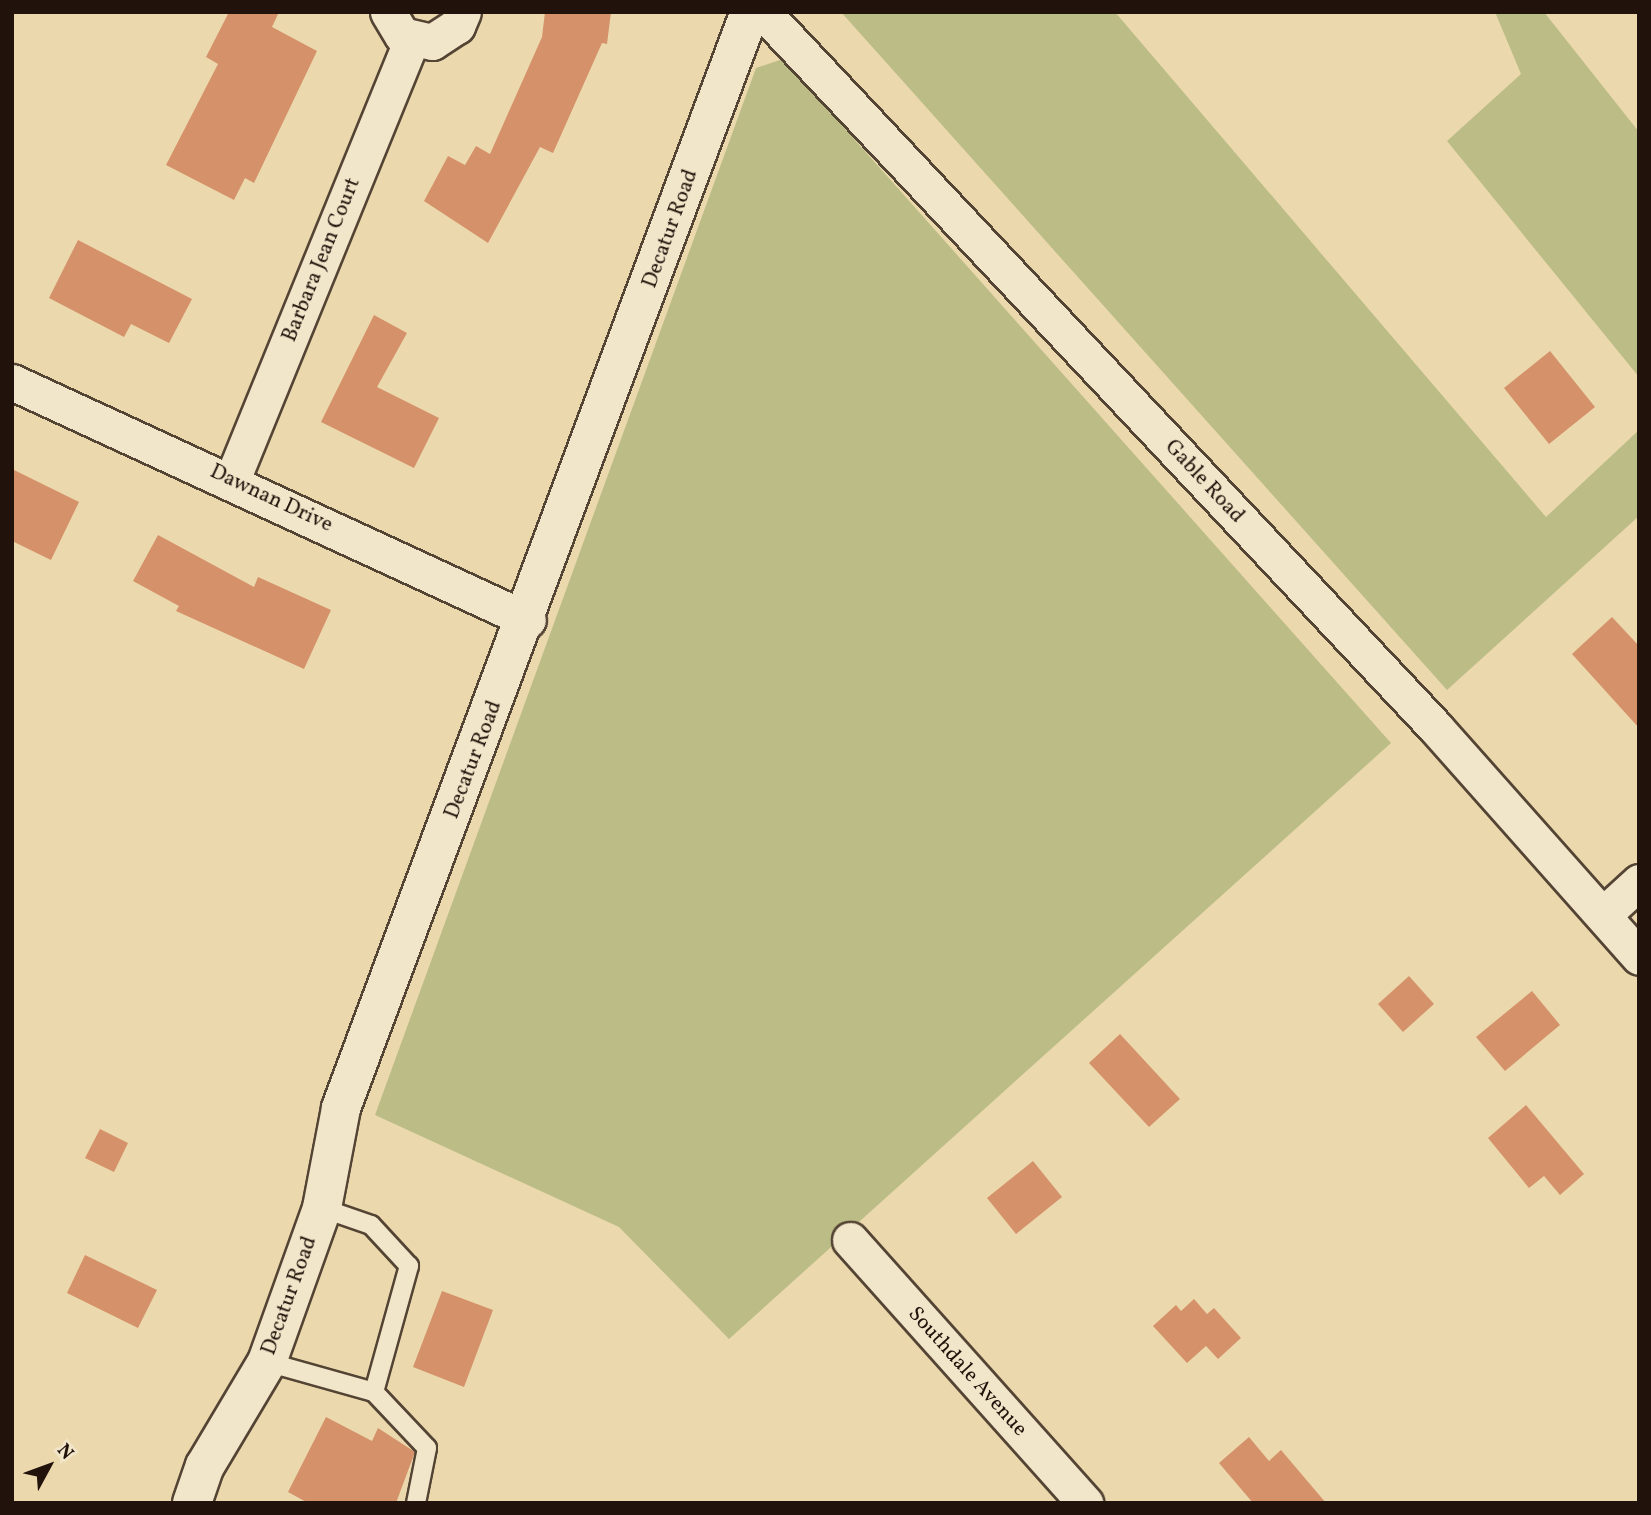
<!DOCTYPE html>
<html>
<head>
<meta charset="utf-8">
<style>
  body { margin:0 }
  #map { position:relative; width:1651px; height:1515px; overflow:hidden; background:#ebd8ad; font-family:Vollkorn,serif }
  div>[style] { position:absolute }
  .green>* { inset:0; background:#bcbd86 }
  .building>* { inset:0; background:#d5926a }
  .roads { filter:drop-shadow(2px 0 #544434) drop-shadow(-2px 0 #544434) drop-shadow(0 2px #544434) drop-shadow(0 -2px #544434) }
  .service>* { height:18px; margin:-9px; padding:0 9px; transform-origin:9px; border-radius:9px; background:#f2e6ca }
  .minor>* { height:35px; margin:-17.5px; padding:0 17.5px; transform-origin:17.5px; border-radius:17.5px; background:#f2e6ca }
  .tertiary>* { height:38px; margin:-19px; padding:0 19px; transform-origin:19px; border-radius:19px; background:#f2e6ca }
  span { translate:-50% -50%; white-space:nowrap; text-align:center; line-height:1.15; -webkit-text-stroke:7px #f2e6ca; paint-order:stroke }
  .street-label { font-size:21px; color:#21130b }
  .frame { position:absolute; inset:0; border:14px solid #21130b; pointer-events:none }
  .north { position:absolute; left:14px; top:1431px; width:70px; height:70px; -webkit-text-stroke:5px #f2e6ca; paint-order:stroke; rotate:49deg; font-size:19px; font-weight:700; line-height:28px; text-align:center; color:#21130b }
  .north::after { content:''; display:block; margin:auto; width:24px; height:32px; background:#21130b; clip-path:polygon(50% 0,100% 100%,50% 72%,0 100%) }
</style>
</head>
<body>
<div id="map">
  <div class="green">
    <div style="clip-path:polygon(841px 12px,1115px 12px,1546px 517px,1639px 430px,1639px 516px,1447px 690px)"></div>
    <div style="clip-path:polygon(1495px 12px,1544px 12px,1639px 132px,1639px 377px,1447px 141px,1521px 74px)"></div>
    <div style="clip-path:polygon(783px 59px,1391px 743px,729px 1339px,619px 1227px,375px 1115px,756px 68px)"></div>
  </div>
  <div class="building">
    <div style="clip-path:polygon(229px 12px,279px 12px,272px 27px,317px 51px,254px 183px,245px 178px,234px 200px,166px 165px,218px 64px,206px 57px)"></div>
    <div style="clip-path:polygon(545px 12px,611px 12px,607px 44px,602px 43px,553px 153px,540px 147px,488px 243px,424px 201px,448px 156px,465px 165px,476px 146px,490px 154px,542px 37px)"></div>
    <div style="clip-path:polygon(78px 240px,192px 299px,169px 343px,131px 324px,124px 337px,49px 298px)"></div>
    <div style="clip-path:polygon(374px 315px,407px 333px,377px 387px,439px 418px,414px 468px,321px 422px)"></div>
    <div style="clip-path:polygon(1550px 351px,1595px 407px,1549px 444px,1504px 388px)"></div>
    <div style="clip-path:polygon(12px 469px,79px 502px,51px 560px,12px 541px)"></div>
    <div style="clip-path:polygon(158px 535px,254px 587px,258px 577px,331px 610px,304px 669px,176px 611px,179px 606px,133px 581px)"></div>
    <div style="clip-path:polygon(1612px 617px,1639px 646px,1639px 728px,1572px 654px)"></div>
    <div style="clip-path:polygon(1409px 976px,1434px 1004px,1403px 1032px,1378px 1004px)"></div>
    <div style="clip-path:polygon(1532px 991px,1560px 1025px,1505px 1071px,1476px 1037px)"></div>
    <div style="clip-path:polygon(1120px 1034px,1180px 1099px,1149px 1127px,1089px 1063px)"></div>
    <div style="clip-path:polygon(1526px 1105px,1584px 1174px,1560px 1195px,1544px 1176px,1529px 1188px,1488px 1138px)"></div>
    <div style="clip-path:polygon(100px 1129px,128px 1143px,114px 1172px,85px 1158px)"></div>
    <div style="clip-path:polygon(1033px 1161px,1062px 1197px,1016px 1234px,987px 1198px)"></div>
    <div style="clip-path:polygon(85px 1255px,157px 1290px,138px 1328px,67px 1293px)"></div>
    <div style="clip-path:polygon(442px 1291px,493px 1310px,464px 1387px,413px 1367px)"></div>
    <div style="clip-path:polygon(1194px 1299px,1207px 1314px,1214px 1308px,1241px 1338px,1218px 1359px,1206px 1346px,1187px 1363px,1153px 1326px,1176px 1305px,1181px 1311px)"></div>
    <div style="clip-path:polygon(326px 1417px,372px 1441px,378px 1428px,415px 1452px,396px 1503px,308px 1503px,288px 1492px)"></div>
    <div style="clip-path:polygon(1249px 1437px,1269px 1461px,1281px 1450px,1326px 1503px,1253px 1503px,1219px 1463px)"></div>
  </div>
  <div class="roads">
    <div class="service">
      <div style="left:267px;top:1362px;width:111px;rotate:15.7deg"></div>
      <div style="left:374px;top:1392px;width:131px;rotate:-74.5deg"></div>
      <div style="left:409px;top:1266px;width:56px;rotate:-132.8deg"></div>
      <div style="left:371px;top:1225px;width:52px;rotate:-160.9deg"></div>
      <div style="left:374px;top:1392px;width:77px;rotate:46.6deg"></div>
      <div style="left:427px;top:1448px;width:56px;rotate:101.3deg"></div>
    </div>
    <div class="minor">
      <div style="left:388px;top:12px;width:27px;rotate:59deg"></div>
      <div style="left:402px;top:35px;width:31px;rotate:13deg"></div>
      <div style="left:432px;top:42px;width:30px;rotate:-33deg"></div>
      <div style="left:457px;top:26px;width:15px;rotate:-67deg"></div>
      <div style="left:763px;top:12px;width:983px;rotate:46.77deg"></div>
      <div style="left:1436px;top:728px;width:306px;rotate:48.4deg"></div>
      <div style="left:12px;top:382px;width:568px;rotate:24.76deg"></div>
      <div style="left:232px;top:480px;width:475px;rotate:-67.8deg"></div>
      <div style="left:1603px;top:915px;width:49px;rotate:-42.5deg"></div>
      <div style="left:850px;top:1240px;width:353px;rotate:48.2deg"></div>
    </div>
    <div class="tertiary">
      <div style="left:192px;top:1503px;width:39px;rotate:-71deg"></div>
      <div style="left:205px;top:1466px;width:121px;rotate:-59.2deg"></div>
      <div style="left:267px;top:1362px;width:164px;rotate:-70.3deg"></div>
      <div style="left:322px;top:1208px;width:102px;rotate:-79.2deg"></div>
      <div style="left:341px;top:1108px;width:1170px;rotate:-69.54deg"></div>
    </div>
  </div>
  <div class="street-label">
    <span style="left:671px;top:229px;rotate:-70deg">Decatur Road</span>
    <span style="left:322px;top:260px;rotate:-68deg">Barbara Jean Court</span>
    <span style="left:1204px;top:482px;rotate:47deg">Gable Road</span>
    <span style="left:271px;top:499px;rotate:25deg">Dawnan Drive</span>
    <span style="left:474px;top:760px;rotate:-69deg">Decatur Road</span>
    <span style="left:290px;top:1296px;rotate:-70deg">Decatur Road</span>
    <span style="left:967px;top:1372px;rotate:48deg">Southdale Avenue</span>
  </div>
  <div class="frame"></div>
  <div class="north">N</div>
</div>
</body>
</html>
